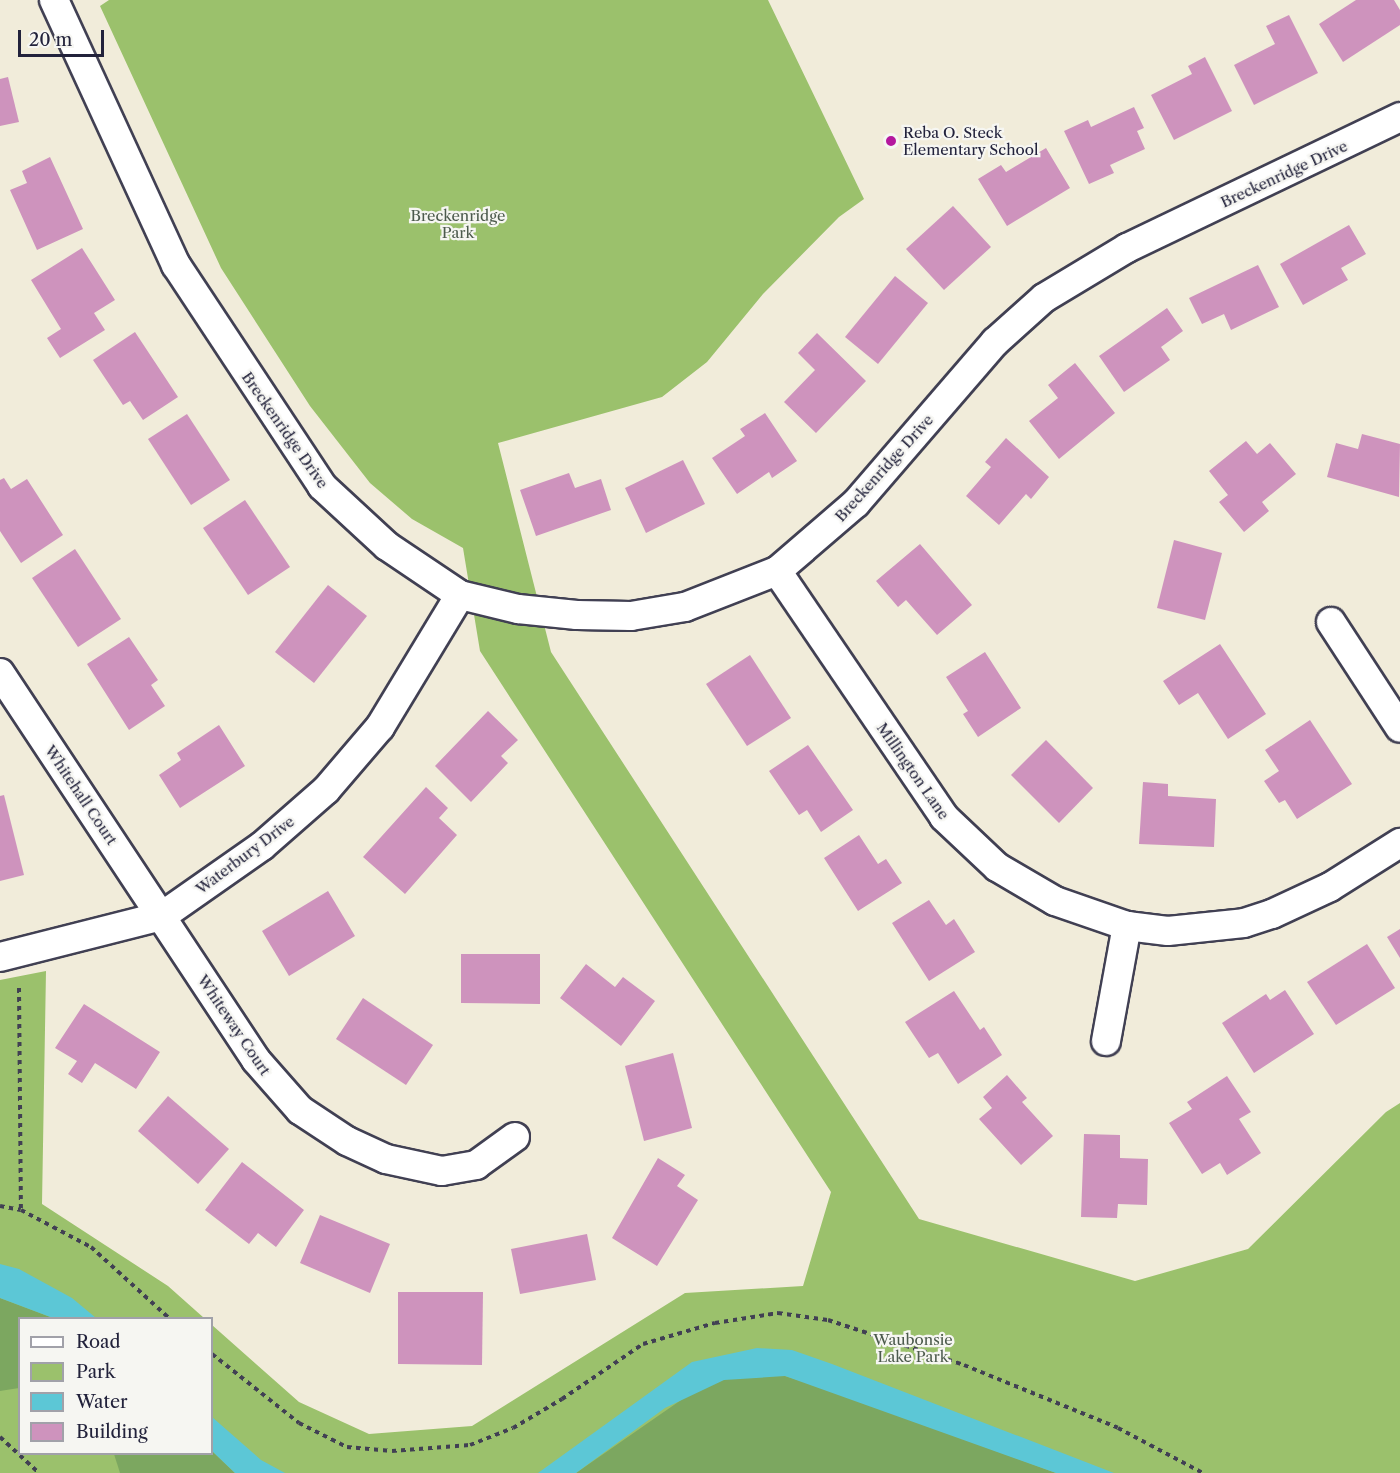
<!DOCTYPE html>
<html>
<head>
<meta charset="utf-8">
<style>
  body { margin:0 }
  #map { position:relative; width:1400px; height:1473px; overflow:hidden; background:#f1ecda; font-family:"Libre Caslon Text",serif }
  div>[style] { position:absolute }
  .green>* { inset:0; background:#9bc16c }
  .forest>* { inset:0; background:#7ca760 }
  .water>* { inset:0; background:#5cc7d6 }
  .building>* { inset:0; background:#ce93bd }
  .path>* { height:4px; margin-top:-2px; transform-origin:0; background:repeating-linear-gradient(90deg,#414053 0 4.5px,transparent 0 9px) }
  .roads { filter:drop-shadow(2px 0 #414053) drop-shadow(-2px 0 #414053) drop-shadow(0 2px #414053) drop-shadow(0 -2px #414053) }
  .minor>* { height:28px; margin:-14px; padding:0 14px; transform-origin:14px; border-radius:14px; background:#fff }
  .dots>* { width:16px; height:16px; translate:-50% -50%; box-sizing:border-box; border:3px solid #f6f6f2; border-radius:50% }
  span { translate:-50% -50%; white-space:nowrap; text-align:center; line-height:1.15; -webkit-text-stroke:4.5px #f6f6f2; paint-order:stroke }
  .poi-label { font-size:15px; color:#22223b }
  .left { translate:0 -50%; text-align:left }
  .street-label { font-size:15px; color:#22223b }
  .park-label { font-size:15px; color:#4c5a4c }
  .legend { position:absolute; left:18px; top:1317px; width:195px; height:138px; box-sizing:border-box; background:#f6f6f2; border:2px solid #a1a1a9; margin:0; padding:8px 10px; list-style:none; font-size:18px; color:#22223b }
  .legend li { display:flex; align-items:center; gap:12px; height:30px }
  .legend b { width:30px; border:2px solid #a1a1a9 }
  .scale { position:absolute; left:18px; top:30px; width:86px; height:27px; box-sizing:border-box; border:3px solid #22223b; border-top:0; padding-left:8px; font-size:18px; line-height:21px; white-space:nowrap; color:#22223b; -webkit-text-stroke:4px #f6f6f2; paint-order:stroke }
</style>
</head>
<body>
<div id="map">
  <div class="green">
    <div style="clip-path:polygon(109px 0,768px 0,864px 199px,839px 217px,763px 294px,707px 362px,662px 397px,498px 443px,551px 652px,919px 1219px,1135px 1281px,1248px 1249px,1386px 1112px,1400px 1103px,1400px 1473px,0 1473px,0 980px,46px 971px,42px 1204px,168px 1286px,204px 1318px,20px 1318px,20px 1454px,212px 1454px,212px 1325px,299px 1402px,369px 1434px,472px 1426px,685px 1293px,803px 1286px,831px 1192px,480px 651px,463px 548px,412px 519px,370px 483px,310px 406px,221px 268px,100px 6px)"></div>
  </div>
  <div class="forest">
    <div style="clip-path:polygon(0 1298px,53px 1318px,20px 1318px,19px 1388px,0 1391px)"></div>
    <div style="clip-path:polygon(754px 1376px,785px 1376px,824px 1388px,1056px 1473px,576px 1473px,694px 1391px,724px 1379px)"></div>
    <div style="clip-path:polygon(212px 1451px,235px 1473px,120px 1473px,114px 1454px)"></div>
  </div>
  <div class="water">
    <div style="clip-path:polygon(0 1264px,19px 1269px,72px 1298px,96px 1318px,53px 1318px,0 1298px)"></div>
    <div style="clip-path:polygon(757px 1348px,792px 1350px,832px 1364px,1114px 1473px,1056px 1473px,785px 1376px,724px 1380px,665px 1408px,576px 1473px,538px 1473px,692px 1362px)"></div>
    <div style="clip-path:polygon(212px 1417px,261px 1460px,285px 1473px,235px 1473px,212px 1451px)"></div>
  </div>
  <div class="building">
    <div style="clip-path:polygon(1356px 0,1394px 0,1400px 10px,1400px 25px,1343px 62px,1319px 24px)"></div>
    <div style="clip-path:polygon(1289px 15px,1318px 73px,1254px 105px,1234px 65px,1275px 44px,1266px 26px)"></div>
    <div style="clip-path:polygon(1205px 57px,1232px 111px,1174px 140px,1151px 95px,1192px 74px,1188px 66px)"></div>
    <div style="clip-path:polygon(8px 77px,19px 122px,0 126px,0 79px)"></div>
    <div style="clip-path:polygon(1134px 107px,1144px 128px,1137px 131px,1145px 149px,1110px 165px,1114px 173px,1089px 184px,1064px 131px,1088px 120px,1091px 127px)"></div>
    <div style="clip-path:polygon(1046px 148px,1070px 188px,1007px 226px,978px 179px,1001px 165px,1006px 172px)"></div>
    <div style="clip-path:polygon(50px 157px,83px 229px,37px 250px,10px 190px,27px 183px,22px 171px)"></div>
    <div style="clip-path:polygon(953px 206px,991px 247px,944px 290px,906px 249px)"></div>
    <div style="clip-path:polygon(1349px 225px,1366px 254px,1341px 268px,1348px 280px,1303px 305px,1280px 264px)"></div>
    <div style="clip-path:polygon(82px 248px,115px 300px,94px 313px,105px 330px,60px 358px,47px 338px,61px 329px,31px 280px)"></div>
    <div style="clip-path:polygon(1258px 265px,1279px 307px,1231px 330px,1224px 314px,1202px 324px,1189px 298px)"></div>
    <div style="clip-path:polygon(895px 276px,928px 303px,878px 364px,845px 337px)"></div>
    <div style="clip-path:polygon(1167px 308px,1183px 331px,1161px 347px,1170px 360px,1124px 392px,1099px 356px)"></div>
    <div style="clip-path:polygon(135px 332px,178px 397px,143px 420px,130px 401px,123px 405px,93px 360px)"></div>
    <div style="clip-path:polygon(817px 333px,866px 381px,816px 433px,784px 402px,815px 370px,798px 353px)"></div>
    <div style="clip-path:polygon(1075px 363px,1115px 413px,1059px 459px,1029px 421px,1058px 398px,1048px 385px)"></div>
    <div style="clip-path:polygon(765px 413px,797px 461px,772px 478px,769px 472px,737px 494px,712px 458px,745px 436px,740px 429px)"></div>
    <div style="clip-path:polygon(187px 414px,230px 480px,191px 505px,148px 439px)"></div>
    <div style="clip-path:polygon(1362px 434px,1400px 444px,1399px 497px,1327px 477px,1336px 443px,1358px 449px)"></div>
    <div style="clip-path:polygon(1006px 438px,1049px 477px,1031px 499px,1026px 494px,999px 525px,966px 496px,991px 467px,985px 462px)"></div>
    <div style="clip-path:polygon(1246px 441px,1257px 454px,1270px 443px,1296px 474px,1262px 502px,1269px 511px,1244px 532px,1219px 502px,1228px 495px,1209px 471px)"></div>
    <div style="clip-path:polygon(683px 460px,705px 504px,646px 533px,625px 488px)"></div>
    <div style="clip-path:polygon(569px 473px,575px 488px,601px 479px,611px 510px,536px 536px,520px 490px)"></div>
    <div style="clip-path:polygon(4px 478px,11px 489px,27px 479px,63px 535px,21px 563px,0 531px,0 480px)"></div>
    <div style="clip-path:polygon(245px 500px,290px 567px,248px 595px,203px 528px)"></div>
    <div style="clip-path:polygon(1174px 540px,1222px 553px,1205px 620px,1157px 608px)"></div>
    <div style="clip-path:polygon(920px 544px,972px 605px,937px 635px,906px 600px,898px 607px,876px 581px)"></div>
    <div style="clip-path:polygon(75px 549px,121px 619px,78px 647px,32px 578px)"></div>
    <div style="clip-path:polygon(328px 585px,367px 616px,314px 683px,275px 652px)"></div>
    <div style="clip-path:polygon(129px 637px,158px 680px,151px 685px,165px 706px,129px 730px,87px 664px)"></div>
    <div style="clip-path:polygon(1220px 644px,1266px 714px,1228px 739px,1198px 693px,1179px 705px,1163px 681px)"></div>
    <div style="clip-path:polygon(985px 652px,1021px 708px,978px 737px,963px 714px,968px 711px,946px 677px)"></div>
    <div style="clip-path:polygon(750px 655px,791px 718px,747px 746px,706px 684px)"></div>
    <div style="clip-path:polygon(488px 711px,518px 740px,501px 756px,508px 763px,471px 802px,435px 766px)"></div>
    <div style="clip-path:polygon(1310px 720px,1352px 784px,1297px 819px,1285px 800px,1279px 803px,1264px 781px,1279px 771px,1265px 750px)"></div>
    <div style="clip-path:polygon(219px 725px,245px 766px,180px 808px,159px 775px,181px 760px,177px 753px)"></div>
    <div style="clip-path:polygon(1046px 740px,1093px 788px,1059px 823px,1011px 775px)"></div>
    <div style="clip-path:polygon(808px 745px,853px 810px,821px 832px,807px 810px,799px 815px,769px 771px)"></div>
    <div style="clip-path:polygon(1143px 782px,1168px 784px,1168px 796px,1216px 799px,1214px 847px,1139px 844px)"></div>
    <div style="clip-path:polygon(426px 787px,448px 808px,439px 818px,457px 835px,405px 894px,363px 857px)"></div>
    <div style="clip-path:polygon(4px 795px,24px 875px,0 881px,0 796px)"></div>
    <div style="clip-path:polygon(859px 835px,878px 864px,886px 859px,902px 883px,858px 911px,824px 858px)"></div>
    <div style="clip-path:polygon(328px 891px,355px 936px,289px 976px,262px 931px)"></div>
    <div style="clip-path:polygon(929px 900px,946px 925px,954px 919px,975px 952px,929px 981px,892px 923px)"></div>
    <div style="clip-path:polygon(1400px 929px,1400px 958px,1387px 937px)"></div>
    <div style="clip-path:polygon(1367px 944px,1395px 988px,1336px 1025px,1307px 982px)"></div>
    <div style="clip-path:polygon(461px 954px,540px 954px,540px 1004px,461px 1003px)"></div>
    <div style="clip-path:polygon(586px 964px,615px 987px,623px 977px,655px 1001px,621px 1046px,560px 998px)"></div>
    <div style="clip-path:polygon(1285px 990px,1314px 1034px,1254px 1073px,1222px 1023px,1266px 994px,1270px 1000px)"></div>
    <div style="clip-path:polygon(954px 991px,980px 1030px,984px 1027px,1002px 1055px,958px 1084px,938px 1053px,929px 1058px,905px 1022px)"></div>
    <div style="clip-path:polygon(363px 998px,433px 1045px,406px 1085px,336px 1039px)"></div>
    <div style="clip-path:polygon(84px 1004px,160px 1052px,136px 1089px,95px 1063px,82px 1083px,68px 1074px,77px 1061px,55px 1048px)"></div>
    <div style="clip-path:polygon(673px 1053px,692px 1128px,644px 1141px,625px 1066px)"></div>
    <div style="clip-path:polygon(1007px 1075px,1027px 1098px,1022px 1102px,1053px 1136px,1021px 1165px,979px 1119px,992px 1108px,983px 1097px)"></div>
    <div style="clip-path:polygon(1227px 1076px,1251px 1112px,1239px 1119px,1261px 1153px,1227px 1175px,1220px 1163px,1202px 1174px,1169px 1123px,1192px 1109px,1187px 1102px)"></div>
    <div style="clip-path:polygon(168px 1096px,229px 1149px,198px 1184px,138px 1131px)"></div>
    <div style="clip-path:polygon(1084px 1134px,1120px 1135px,1120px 1158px,1148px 1159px,1147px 1205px,1118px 1204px,1117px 1218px,1081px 1217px)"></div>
    <div style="clip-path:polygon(658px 1158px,685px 1175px,677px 1186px,698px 1200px,657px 1266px,612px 1238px)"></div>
    <div style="clip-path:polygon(242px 1162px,304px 1210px,276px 1247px,258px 1233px,249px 1244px,205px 1210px)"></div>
    <div style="clip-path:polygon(320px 1215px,390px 1244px,370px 1293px,300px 1263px)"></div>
    <div style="clip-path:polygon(587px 1234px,596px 1280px,520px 1294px,511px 1249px)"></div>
    <div style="clip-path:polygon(398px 1292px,483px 1292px,482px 1365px,398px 1364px)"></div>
  </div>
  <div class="path">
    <div style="left:19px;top:988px;width:222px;rotate:89.5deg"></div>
    <div style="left:0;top:1206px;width:21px;rotate:11deg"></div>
    <div style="left:21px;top:1210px;width:79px;rotate:27.9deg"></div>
    <div style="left:91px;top:1247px;width:105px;rotate:42.3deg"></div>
    <div style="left:212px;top:1354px;width:111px;rotate:38.4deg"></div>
    <div style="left:299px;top:1423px;width:54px;rotate:26.6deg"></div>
    <div style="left:347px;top:1447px;width:45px;rotate:5.1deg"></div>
    <div style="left:392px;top:1451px;width:78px;rotate:-4.4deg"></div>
    <div style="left:470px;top:1445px;width:46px;rotate:-21.6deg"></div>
    <div style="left:513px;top:1428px;width:57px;rotate:-30.6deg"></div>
    <div style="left:562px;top:1399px;width:98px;rotate:-34.2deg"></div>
    <div style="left:643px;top:1344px;width:75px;rotate:-16.3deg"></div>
    <div style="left:715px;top:1323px;width:64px;rotate:-9deg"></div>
    <div style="left:778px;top:1313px;width:50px;rotate:8deg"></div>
    <div style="left:828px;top:1320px;width:143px;rotate:18.3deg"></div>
    <div style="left:964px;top:1365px;width:166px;rotate:22.2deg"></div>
    <div style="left:1118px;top:1428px;width:96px;rotate:27.9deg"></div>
    <div style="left:0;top:1437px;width:53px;rotate:42.7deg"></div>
  </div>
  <div class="roads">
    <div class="minor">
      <div style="left:54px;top:0;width:292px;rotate:65.3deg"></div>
      <div style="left:176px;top:265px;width:265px;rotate:56.5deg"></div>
      <div style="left:322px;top:486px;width:88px;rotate:42.7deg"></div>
      <div style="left:387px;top:546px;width:88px;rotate:33.9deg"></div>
      <div style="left:460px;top:595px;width:60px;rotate:13.6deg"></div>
      <div style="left:518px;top:609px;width:59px;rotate:5.8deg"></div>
      <div style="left:577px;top:615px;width:54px;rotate:1.1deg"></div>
      <div style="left:631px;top:616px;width:55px;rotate:-9.5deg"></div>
      <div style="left:685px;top:607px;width:99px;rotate:-21.4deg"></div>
      <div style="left:777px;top:571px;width:104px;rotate:-40.7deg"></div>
      <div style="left:856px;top:503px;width:213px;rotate:-49.2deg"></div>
      <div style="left:995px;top:342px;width:66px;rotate:-41.9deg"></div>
      <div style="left:1044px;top:298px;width:97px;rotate:-31.1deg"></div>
      <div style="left:1127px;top:248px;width:303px;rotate:-25.6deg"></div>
      <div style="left:777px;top:571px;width:297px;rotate:55.8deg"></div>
      <div style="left:944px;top:817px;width:73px;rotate:43.3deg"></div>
      <div style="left:997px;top:867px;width:67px;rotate:30.4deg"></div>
      <div style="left:1055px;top:901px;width:76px;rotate:19.1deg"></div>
      <div style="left:1127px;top:926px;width:41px;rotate:7deg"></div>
      <div style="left:1168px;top:931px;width:76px;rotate:-6deg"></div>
      <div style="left:1244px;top:923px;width:29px;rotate:-18deg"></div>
      <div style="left:1272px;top:914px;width:64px;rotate:-25deg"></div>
      <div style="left:1330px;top:887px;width:83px;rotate:-32.2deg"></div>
      <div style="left:1331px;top:622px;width:126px;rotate:56.9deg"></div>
      <div style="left:0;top:673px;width:464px;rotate:56.5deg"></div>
      <div style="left:256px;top:1060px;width:67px;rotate:48.7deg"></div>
      <div style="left:300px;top:1110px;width:56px;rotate:33.4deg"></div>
      <div style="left:347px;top:1141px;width:43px;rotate:24.8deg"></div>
      <div style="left:386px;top:1159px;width:57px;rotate:12.1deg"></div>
      <div style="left:442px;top:1171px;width:35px;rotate:-10deg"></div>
      <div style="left:476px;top:1165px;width:48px;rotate:-35.7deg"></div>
      <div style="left:0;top:957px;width:167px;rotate:-14.2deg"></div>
      <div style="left:162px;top:916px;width:122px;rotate:-35deg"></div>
      <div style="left:262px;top:846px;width:85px;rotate:-41.2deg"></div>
      <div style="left:326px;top:790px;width:83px;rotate:-49.4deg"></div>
      <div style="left:380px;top:727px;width:154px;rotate:-58.8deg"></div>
      <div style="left:1106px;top:1041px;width:117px;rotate:-79.7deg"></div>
    </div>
  </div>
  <div class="dots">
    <div style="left:891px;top:141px;background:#b5179e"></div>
  </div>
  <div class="poi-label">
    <span class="left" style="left:903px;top:141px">Reba O. Steck<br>Elementary School</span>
  </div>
  <div class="street-label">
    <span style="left:1284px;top:174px;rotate:-25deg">Breckenridge Drive</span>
    <span style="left:285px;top:430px;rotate:55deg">Breckenridge Drive</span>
    <span style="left:884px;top:468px;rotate:-48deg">Breckenridge Drive</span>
    <span style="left:913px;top:771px;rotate:55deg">Millington Lane</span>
    <span style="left:81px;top:795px;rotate:56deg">Whitehall Court</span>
    <span style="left:245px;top:855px;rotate:-37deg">Waterbury Drive</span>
    <span style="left:234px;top:1025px;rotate:56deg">Whiteway Court</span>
  </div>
  <div class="park-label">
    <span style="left:458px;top:224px">Breckenridge<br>Park</span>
    <span style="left:913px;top:1348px">Waubonsie<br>Lake Park</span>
  </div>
  <ul class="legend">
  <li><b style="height:8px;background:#fff"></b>Road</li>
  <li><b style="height:16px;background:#9bc16c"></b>Park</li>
  <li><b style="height:16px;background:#5cc7d6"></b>Water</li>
  <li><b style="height:16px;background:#ce93bd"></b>Building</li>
  </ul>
  <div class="scale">20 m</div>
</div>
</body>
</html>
